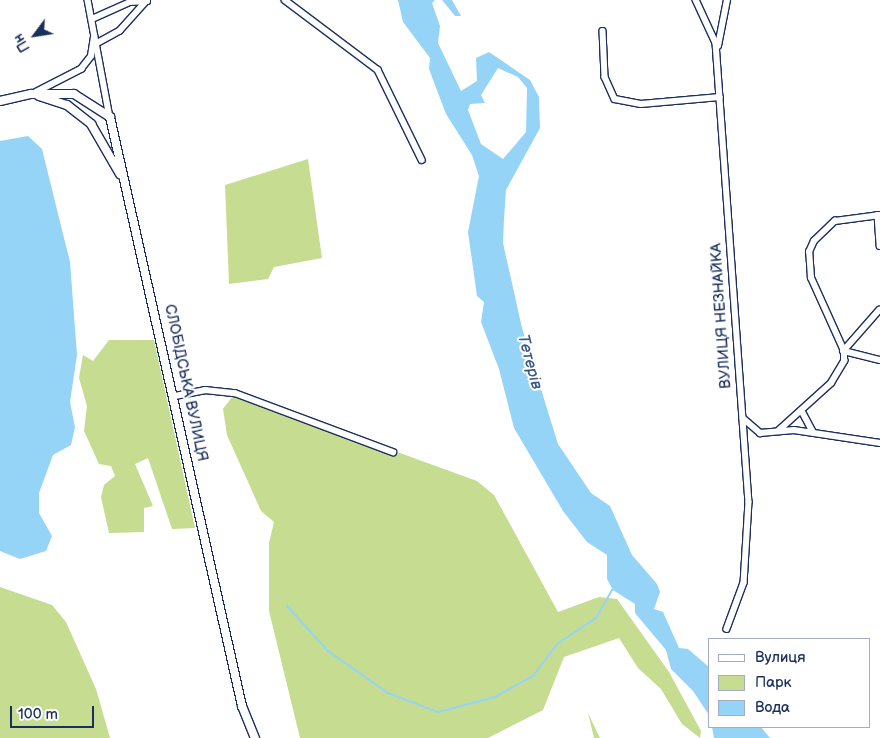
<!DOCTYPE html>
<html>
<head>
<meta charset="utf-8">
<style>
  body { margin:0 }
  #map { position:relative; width:880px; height:738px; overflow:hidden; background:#fff; font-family:"Balsamiq Sans",sans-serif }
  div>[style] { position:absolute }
  .green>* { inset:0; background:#c5dc91 }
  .water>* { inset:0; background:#95d4f6 }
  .stream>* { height:2px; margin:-1px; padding:0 1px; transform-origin:1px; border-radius:1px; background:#95d4f6 }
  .roads { filter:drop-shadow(1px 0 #1b2f5e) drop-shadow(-1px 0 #1b2f5e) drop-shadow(0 1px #1b2f5e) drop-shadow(0 -1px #1b2f5e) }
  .minor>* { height:5.5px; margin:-2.75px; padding:0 2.75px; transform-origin:2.75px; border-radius:2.75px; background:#fff }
  .tertiary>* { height:8px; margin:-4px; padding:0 4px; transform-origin:4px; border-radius:4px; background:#fff }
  span { translate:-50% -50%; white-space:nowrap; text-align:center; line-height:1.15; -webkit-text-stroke:4px #fff; paint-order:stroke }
  .street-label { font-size:15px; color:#1b2f5e }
  .water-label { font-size:16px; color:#3a5884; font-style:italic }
  .legend { position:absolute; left:708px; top:638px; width:162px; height:90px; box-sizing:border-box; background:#fff; border:1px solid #a4acbf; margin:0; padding:6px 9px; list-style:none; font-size:15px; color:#1b2f5e }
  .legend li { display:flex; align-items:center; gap:10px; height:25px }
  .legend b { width:25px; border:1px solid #a4acbf }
  .north { position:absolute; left:10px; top:10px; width:50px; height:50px; -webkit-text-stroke:4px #fff; paint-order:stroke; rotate:239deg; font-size:14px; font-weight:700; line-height:20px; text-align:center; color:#1b2f5e }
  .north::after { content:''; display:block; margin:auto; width:18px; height:22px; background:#1b2f5e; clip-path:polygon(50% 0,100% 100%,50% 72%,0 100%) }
  .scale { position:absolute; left:10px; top:706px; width:84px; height:22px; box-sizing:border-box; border:2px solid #1b2f5e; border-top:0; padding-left:6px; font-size:15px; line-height:18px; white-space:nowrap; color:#1b2f5e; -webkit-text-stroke:4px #fff; paint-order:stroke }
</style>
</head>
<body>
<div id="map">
  <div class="green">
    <div style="clip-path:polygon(308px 159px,322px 258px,274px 267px,268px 279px,229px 284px,225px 185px)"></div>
    <div style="clip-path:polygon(109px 340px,154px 340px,195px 528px,172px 529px,148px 458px,135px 464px,153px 506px,144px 508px,144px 532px,109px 533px,101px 497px,104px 485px,115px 476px,111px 466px,99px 464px,84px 431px,87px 406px,79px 378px,83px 355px,93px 361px)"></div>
    <div style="clip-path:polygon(235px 393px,477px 481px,494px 495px,558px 612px,599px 597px,617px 599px,669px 672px,701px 731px,700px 738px,682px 724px,661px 689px,638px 668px,619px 638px,564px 657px,543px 710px,488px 738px,300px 738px,269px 611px,269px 543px,274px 522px,261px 511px,227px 435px,223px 409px)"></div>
    <div style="clip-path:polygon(0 587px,52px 605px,66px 622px,96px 689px,110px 738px,0 738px)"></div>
    <div style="clip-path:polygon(588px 713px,597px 732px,600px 738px,594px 738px)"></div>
  </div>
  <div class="water">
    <div style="clip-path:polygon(evenodd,398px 0,435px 0,432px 3px,440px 26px,438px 43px,461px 91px,477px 81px,476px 58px,489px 52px,530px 80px,539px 97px,540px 128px,506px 190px,504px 219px,503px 243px,522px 328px,558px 444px,591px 493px,610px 506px,632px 555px,657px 584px,660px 592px,654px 609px,663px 612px,679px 648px,688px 649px,709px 667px,709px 715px,693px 691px,671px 669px,666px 650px,635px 613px,635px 604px,613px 590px,607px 579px,607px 555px,587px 542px,563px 511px,514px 428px,499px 369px,481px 322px,484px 302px,477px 296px,468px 232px,479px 176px,472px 155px,446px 114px,429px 69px,430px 58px,403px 22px,398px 0,498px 68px,518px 77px,527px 88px,526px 132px,503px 159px,481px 144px,468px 110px,470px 104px,485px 103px,481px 95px,498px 68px)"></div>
    <div style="clip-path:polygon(442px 0,452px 0,461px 16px,455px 16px)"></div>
    <div style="clip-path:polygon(28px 136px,42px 149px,70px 262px,77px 355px,70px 402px,75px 427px,71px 445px,53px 455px,39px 493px,39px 513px,52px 536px,46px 551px,20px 559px,0 551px,0 141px)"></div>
    <div style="clip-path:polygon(712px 727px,761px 727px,770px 738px,714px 738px)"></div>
  </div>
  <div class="stream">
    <div style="left:287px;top:606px;width:61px;rotate:47.7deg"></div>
    <div style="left:328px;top:651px;width:73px;rotate:35deg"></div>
    <div style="left:388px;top:693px;width:53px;rotate:20.8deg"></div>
    <div style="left:438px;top:712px;width:59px;rotate:-14.7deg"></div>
    <div style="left:495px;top:697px;width:43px;rotate:-28.9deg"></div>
    <div style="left:533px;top:676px;width:40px;rotate:-53deg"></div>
    <div style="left:557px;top:644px;width:47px;rotate:-33.7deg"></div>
    <div style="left:596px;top:618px;width:34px;rotate:-60deg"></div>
  </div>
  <div class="roads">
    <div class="minor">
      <div style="left:88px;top:0;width:119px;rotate:79.4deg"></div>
      <div style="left:285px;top:0;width:116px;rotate:37deg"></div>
      <div style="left:378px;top:70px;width:100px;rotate:63.9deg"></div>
      <div style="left:696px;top:0;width:47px;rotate:65.1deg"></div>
      <div style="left:716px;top:43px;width:460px;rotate:85.9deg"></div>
      <div style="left:749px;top:502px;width:81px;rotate:93.5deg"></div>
      <div style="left:744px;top:583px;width:49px;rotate:110.3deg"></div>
      <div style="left:92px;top:19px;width:42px;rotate:-24.1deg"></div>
      <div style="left:130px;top:2px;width:17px;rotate:-3deg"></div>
      <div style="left:147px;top:1px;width:40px;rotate:132deg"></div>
      <div style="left:120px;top:31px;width:25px;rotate:151deg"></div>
      <div style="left:603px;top:31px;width:46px;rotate:87.5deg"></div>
      <div style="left:605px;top:77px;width:24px;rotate:66deg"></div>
      <div style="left:615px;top:99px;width:26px;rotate:11deg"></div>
      <div style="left:641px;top:104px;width:79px;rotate:-5.1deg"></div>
      <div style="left:718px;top:46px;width:47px;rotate:-78.9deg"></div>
      <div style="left:36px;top:92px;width:51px;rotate:-27.1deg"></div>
      <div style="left:81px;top:69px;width:16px;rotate:-52deg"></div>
      <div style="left:91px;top:56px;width:20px;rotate:-81deg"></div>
      <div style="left:878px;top:215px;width:31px;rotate:86deg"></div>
      <div style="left:880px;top:310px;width:55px;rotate:131.3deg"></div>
      <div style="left:844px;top:351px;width:37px;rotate:14deg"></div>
      <div style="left:175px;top:396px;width:31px;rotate:-11deg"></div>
      <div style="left:205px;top:390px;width:30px;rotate:6deg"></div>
      <div style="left:235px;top:393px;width:169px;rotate:20.5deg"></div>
      <div style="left:802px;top:411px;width:24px;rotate:62deg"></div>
      <div style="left:743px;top:418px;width:23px;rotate:41deg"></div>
      <div style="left:760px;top:433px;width:34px;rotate:-5deg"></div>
      <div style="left:794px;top:430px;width:87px;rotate:8.6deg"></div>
      <div style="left:779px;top:430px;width:70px;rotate:-42.1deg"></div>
      <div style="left:831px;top:383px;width:26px;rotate:-59deg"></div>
      <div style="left:844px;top:361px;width:10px;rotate:-90deg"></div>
      <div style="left:844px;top:351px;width:80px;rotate:-114.3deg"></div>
      <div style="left:811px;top:278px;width:26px;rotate:-94deg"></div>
      <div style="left:809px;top:252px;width:12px;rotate:-66deg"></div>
      <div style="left:814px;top:241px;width:29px;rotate:-44deg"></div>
      <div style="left:835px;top:221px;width:45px;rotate:-7.6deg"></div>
    </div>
    <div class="tertiary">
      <div style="left:39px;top:96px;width:29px;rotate:18deg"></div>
      <div style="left:67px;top:105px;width:31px;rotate:38deg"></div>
      <div style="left:91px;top:124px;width:58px;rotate:59.9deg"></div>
      <div style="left:0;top:101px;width:32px;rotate:-13deg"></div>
      <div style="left:31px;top:94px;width:43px"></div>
      <div style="left:74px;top:94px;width:43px;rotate:32.6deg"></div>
      <div style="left:110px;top:117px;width:604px;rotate:77.37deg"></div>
      <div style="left:242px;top:706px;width:35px;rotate:68deg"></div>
    </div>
  </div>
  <div class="street-label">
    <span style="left:721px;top:316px;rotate:-94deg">ВУЛИЦЯ НЕЗНАЙКА</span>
    <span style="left:186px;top:383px;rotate:78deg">СЛОБІДСЬКА ВУЛИЦЯ</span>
  </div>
  <div class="water-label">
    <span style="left:529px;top:362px;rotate:75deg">Тетерів</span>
  </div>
  <ul class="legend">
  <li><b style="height:6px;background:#fff"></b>Вулиця</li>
  <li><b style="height:14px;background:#c5dc91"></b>Парк</li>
  <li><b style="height:14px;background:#95d4f6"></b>Вода</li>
  </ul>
  <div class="north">Пн</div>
  <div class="scale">100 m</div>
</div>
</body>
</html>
